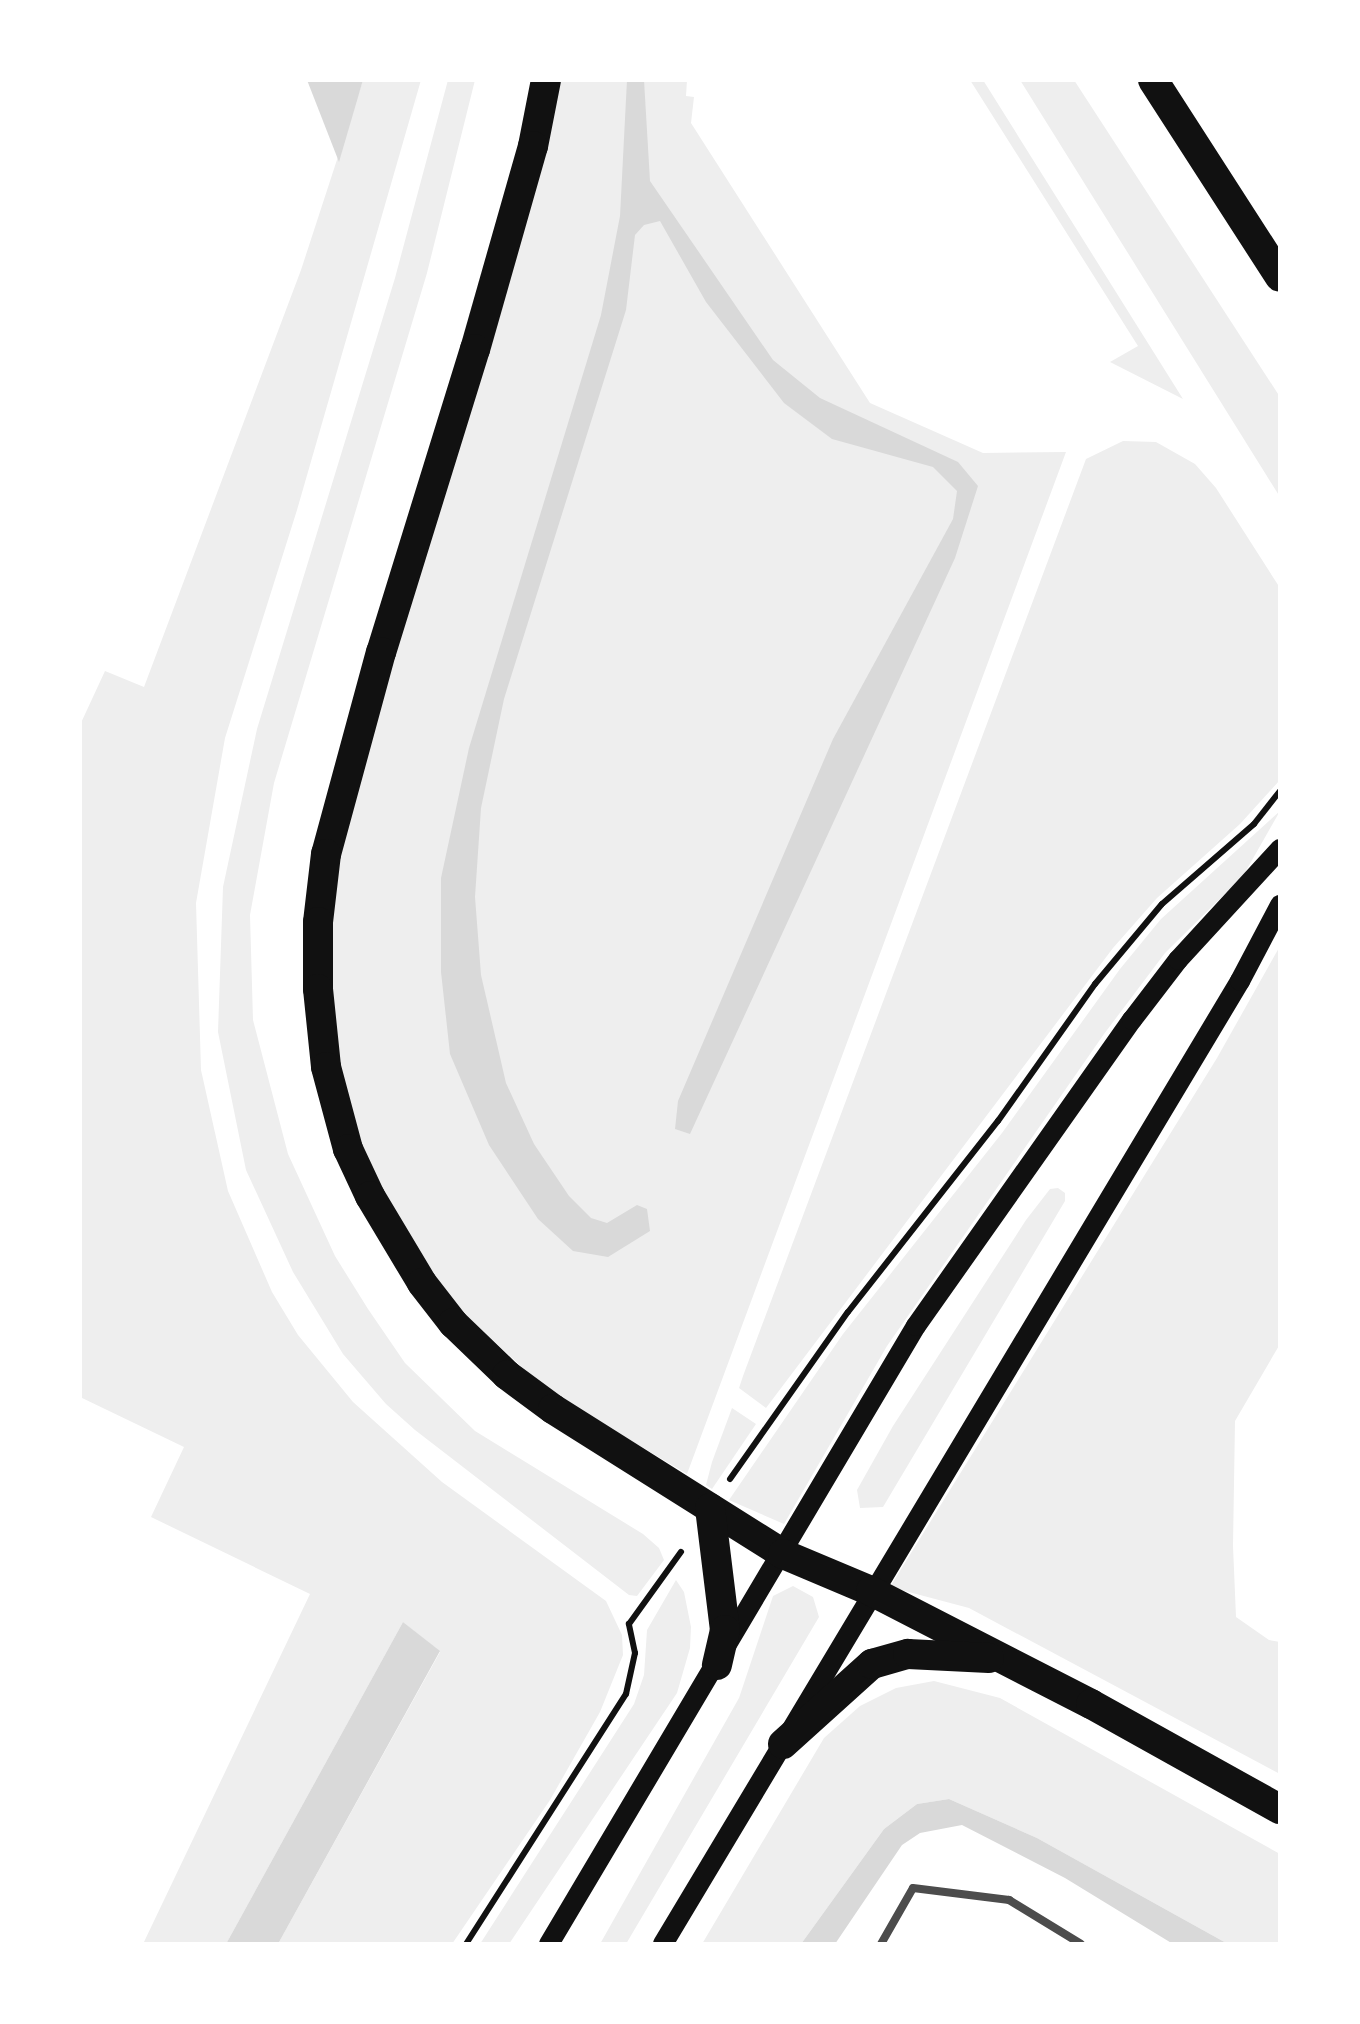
<!DOCTYPE html>
<html>
<head>
<meta charset="utf-8">
<style>
  body { margin:0 }
  #map { position:relative; width:1360px; height:2024px; overflow:hidden; background:#fff; font-family:"Times New Roman",serif }
  div>[style] { position:absolute }
  .green>* { inset:0; background:#eee }
  .water>* { inset:0; background:#d9d9d9 }
  .path>* { height:6px; margin:-3px; padding:0 3px; transform-origin:3px; border-radius:3px; background:#111 }
  .service>* { height:8px; margin:-4px; padding:0 4px; transform-origin:4px; border-radius:4px; background:#4c4c4c }
  .secondary>* { height:20px; margin:-10px; padding:0 10px; transform-origin:10px; border-radius:10px; background:#111 }
  .motorway>* { height:30px; margin:-15px; padding:0 15px; transform-origin:15px; border-radius:15px; background:#111 }
  span { translate:-50% -50%; white-space:nowrap; text-align:center; line-height:1.15; -webkit-text-stroke:10px #fff; paint-order:stroke }
  .frame { position:absolute; inset:0; border:82px solid #fff; pointer-events:none }
</style>
</head>
<body>
<div id="map">
  <div class="green">
    <div style="clip-path:polygon(363px 80px,421px 80px,297px 510px,225px 738px,196px 903px,201px 1070px,228px 1191px,272px 1292px,298px 1335px,353px 1402px,442px 1482px,606px 1601px,622px 1635px,623px 1655px,600px 1712px,550px 1800px,452px 1944px,278px 1944px,440px 1652px,403px 1622px,226px 1944px,143px 1944px,310px 1594px,151px 1517px,184px 1447px,80px 1397px,80px 725px,105px 671px,144px 687px,301px 270px)"></div>
    <div style="clip-path:polygon(448px 80px,475px 80px,427px 273px,274px 783px,250px 915px,253px 1020px,288px 1154px,335px 1256px,368px 1309px,405px 1363px,475px 1431px,643px 1534px,659px 1548px,664px 1560px,637px 1596px,629px 1595px,415px 1430px,386px 1404px,343px 1354px,293px 1272px,246px 1170px,218px 1032px,223px 887px,257px 729px,395px 278px)"></div>
    <div style="clip-path:polygon(556px 80px,687px 80px,686px 96px,694px 97px,691px 123px,870px 403px,983px 453px,1066px 452px,687px 1474px,548px 1391px,434px 1286px,365px 1178px,329px 1032px,332px 878px)"></div>
    <div style="clip-path:polygon(970px 80px,983px 80px,1183px 399px,1110px 362px,1138px 346px)"></div>
    <div style="clip-path:polygon(1020px 80px,1074px 80px,1280px 397px,1280px 497px)"></div>
    <div style="clip-path:polygon(1123px 441px,1156px 442px,1195px 464px,1216px 488px,1280px 588px,1280px 780px,1240px 824px,1157px 898px,1113px 948px,766px 1408px,739px 1388px,743px 1376px,1086px 459px)"></div>
    <div style="clip-path:polygon(1280px 811px,1243px 876px,1165px 953px,1104px 1034px,887px 1346px,784px 1524px,729px 1500px,843px 1334px,1002px 1133px,1120px 969px,1161px 919px)"></div>
    <div style="clip-path:polygon(1280px 946px,1280px 1344px,1235px 1421px,1233px 1546px,1236px 1617px,1269px 1640px,1280px 1642px,1280px 1774px,969px 1608px,890px 1587px,1217px 1058px)"></div>
    <div style="clip-path:polygon(1058px 1188px,1065px 1193px,1065px 1201px,883px 1507px,860px 1508px,857px 1490px,893px 1426px,1026px 1220px,1050px 1189px)"></div>
    <div style="clip-path:polygon(732px 1408px,756px 1424px,712px 1489px,706px 1485px,712px 1462px)"></div>
    <div style="clip-path:polygon(676px 1580px,684px 1592px,691px 1627px,690px 1648px,677px 1693px,509px 1944px,480px 1944px,634px 1704px,644px 1675px,647px 1630px)"></div>
    <div style="clip-path:polygon(793px 1586px,813px 1597px,819px 1617px,626px 1944px,600px 1944px,739px 1698px,773px 1596px)"></div>
    <div style="clip-path:polygon(934px 1681px,1000px 1698px,1280px 1854px,1280px 1944px,1228px 1944px,1037px 1838px,949px 1799px,917px 1804px,884px 1829px,801px 1944px,702px 1944px,824px 1738px,860px 1706px,896px 1688px)"></div>
  </div>
  <div class="water">
    <div style="clip-path:polygon(307px 80px,363px 80px,339px 162px)"></div>
    <div style="clip-path:polygon(627px 80px,644px 80px,650px 181px,773px 360px,820px 398px,958px 462px,978px 486px,955px 558px,690px 1134px,675px 1129px,678px 1101px,833px 739px,953px 519px,957px 491px,933px 467px,832px 439px,784px 403px,706px 302px,660px 221px,644px 225px,635px 235px,626px 310px,504px 699px,481px 808px,475px 897px,481px 975px,506px 1083px,534px 1144px,569px 1196px,591px 1218px,607px 1223px,637px 1205px,647px 1209px,650px 1231px,608px 1257px,573px 1251px,538px 1219px,489px 1145px,450px 1054px,441px 972px,441px 878px,469px 748px,601px 315px,620px 216px)"></div>
    <div style="clip-path:polygon(403px 1622px,440px 1651px,278px 1944px,226px 1944px)"></div>
    <div style="clip-path:polygon(949px 1799px,1037px 1838px,1228px 1944px,1173px 1944px,1065px 1878px,962px 1825px,920px 1833px,902px 1845px,835px 1944px,801px 1944px,884px 1829px,917px 1804px)"></div>
  </div>
  <div class="path">
    <div style="left:730px;top:1479px;width:204px;rotate:-54.8deg"></div>
    <div style="left:848px;top:1312px;width:243px;rotate:-51.9deg"></div>
    <div style="left:998px;top:1121px;width:168px;rotate:-54.7deg"></div>
    <div style="left:1095px;top:984px;width:104px;rotate:-50.1deg"></div>
    <div style="left:1162px;top:904px;width:122px;rotate:-41deg"></div>
    <div style="left:1254px;top:824px;width:42px;rotate:-51.8deg"></div>
    <div style="left:466px;top:1944px;width:297px;rotate:-57.4deg"></div>
    <div style="left:626px;top:1694px;width:42px;rotate:-77.6deg"></div>
    <div style="left:635px;top:1653px;width:30px;rotate:-102deg"></div>
    <div style="left:629px;top:1624px;width:89px;rotate:-54.2deg"></div>
  </div>
  <div class="service">
    <div style="left:881px;top:1944px;width:64px;rotate:-60.3deg"></div>
    <div style="left:913px;top:1888px;width:97px;rotate:7.1deg"></div>
    <div style="left:1009px;top:1900px;width:84px;rotate:31.4deg"></div>
  </div>
  <div class="secondary">
    <div style="left:549px;top:1944px;width:719px;rotate:-59.3deg"></div>
    <div style="left:916px;top:1326px;width:375px;rotate:-54.8deg"></div>
    <div style="left:1132px;top:1020px;width:76px;rotate:-52.5deg"></div>
    <div style="left:1178px;top:960px;width:151px;rotate:-47.4deg"></div>
    <div style="left:663px;top:1944px;width:1123px;rotate:-59.07deg"></div>
    <div style="left:1240px;top:981px;width:86px;rotate:-62.2deg"></div>
  </div>
  <div class="motorway">
    <div style="left:546px;top:80px;width:67px;rotate:101.1deg"></div>
    <div style="left:533px;top:146px;width:211px;rotate:105.9deg"></div>
    <div style="left:475px;top:349px;width:317px;rotate:107.2deg"></div>
    <div style="left:381px;top:652px;width:209px;rotate:105.2deg"></div>
    <div style="left:326px;top:854px;width:68px;rotate:96.7deg"></div>
    <div style="left:318px;top:922px;width:67px;rotate:90deg"></div>
    <div style="left:318px;top:989px;width:78px;rotate:84.1deg"></div>
    <div style="left:326px;top:1067px;width:85px;rotate:75deg"></div>
    <div style="left:348px;top:1149px;width:52px;rotate:64.9deg"></div>
    <div style="left:370px;top:1196px;width:101px;rotate:59.1deg"></div>
    <div style="left:422px;top:1283px;width:51px;rotate:52.2deg"></div>
    <div style="left:453px;top:1323px;width:75px;rotate:43.9deg"></div>
    <div style="left:507px;top:1375px;width:57px;rotate:36.5deg"></div>
    <div style="left:553px;top:1409px;width:272px;rotate:32.2deg"></div>
    <div style="left:783px;top:1554px;width:95px;rotate:22.8deg"></div>
    <div style="left:871px;top:1591px;width:247px;rotate:27.2deg"></div>
    <div style="left:1091px;top:1704px;width:216px;rotate:29.1deg"></div>
    <div style="left:1153px;top:80px;width:234px;rotate:57.2deg"></div>
    <div style="left:710px;top:1508px;width:123px;rotate:83deg"></div>
    <div style="left:725px;top:1630px;width:36px;rotate:103deg"></div>
    <div style="left:783px;top:1744px;width:120px;rotate:-42deg"></div>
    <div style="left:872px;top:1664px;width:37px;rotate:-16deg"></div>
    <div style="left:908px;top:1654px;width:81px;rotate:2.8deg"></div>
  </div>
  <div class="frame"></div>
</div>
</body>
</html>
